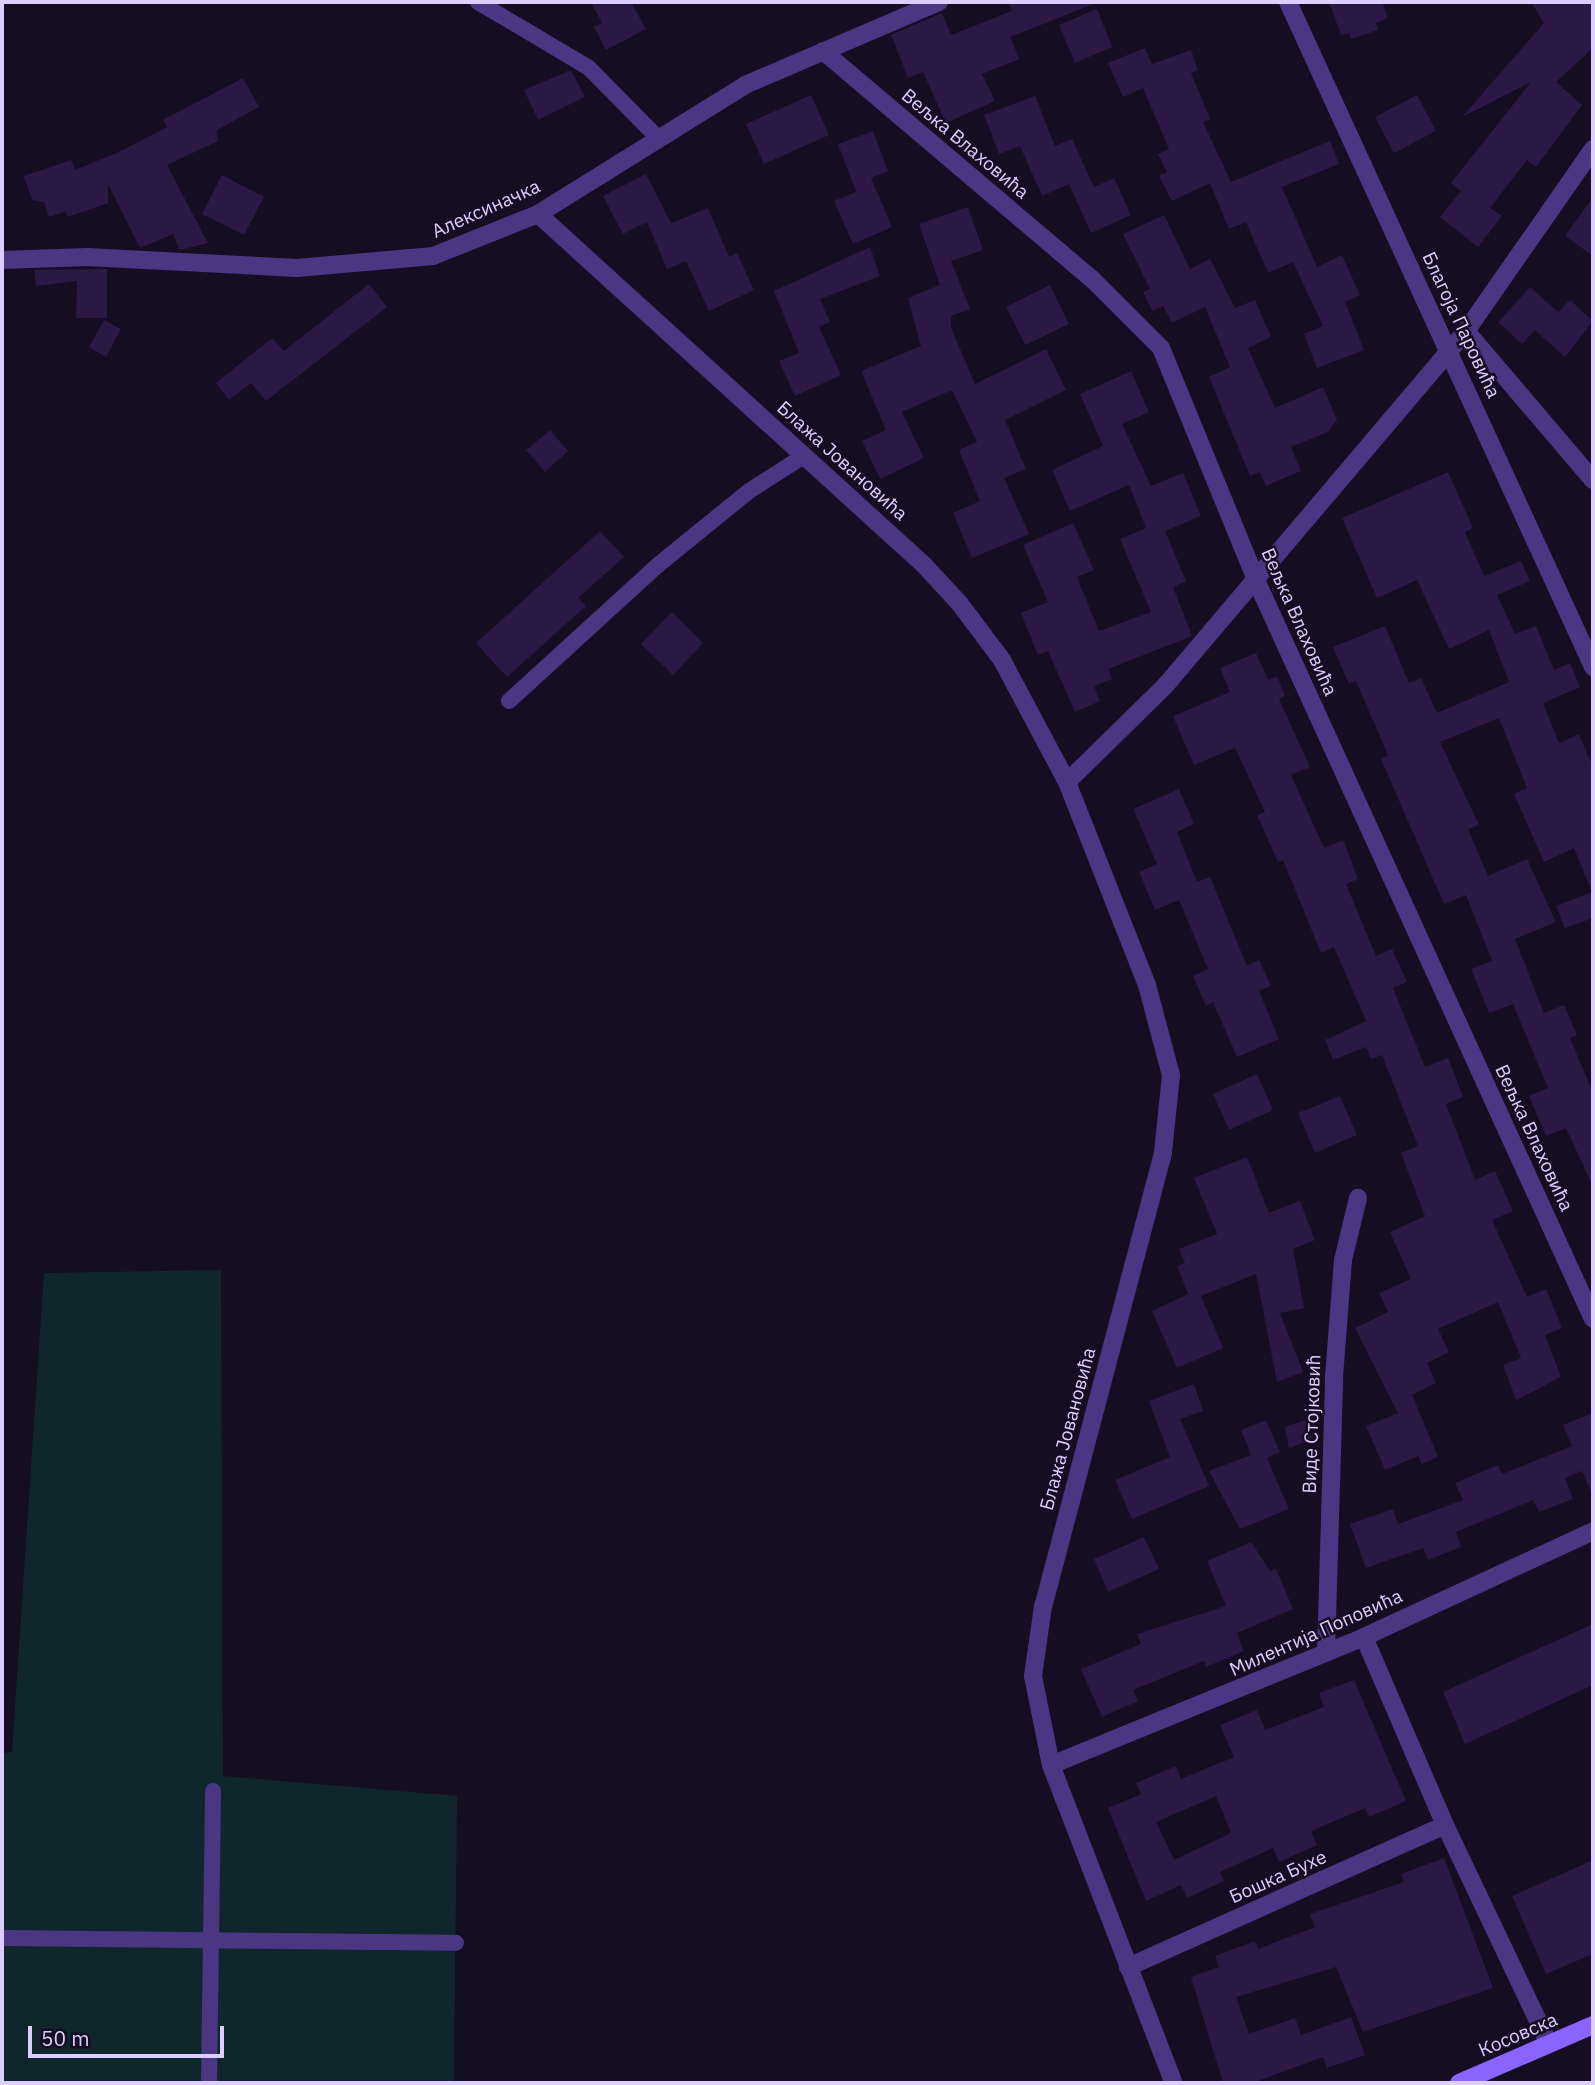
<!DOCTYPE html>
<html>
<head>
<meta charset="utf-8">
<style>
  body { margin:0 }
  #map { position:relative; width:1595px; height:2085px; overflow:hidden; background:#150d22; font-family:"IBM Plex Sans",sans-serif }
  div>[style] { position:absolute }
  .green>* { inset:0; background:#0f272c }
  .building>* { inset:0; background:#2b1844 }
  .lane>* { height:16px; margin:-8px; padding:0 8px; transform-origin:8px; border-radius:8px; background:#4a3683 }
  .street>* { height:18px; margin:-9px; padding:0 9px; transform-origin:9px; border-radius:9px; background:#4a3683 }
  .secondary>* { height:18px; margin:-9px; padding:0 9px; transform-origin:9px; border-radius:9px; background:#8b64ff }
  span { translate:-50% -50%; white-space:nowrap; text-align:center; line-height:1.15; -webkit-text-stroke:5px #150d22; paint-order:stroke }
  .street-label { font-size:19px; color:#decdff }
  .frame { position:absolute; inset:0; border:4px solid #decdff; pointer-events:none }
  .scale { position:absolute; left:28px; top:2026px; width:196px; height:32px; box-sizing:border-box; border:4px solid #decdff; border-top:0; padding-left:9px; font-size:21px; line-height:24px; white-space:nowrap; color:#decdff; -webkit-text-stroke:5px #150d22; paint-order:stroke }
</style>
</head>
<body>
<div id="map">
  <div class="green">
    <div style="clip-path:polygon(221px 1270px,223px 1776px,457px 1796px,454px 2083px,2px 2083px,2px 1753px,12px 1752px,44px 1273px)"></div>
  </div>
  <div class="building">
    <div style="clip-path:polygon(591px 2px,631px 2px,646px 29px,606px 50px,594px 27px,602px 23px)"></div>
    <div style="clip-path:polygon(1009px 2px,1096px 3px,1010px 37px,1019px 59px,982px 74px,995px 101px,946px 123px,923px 72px,908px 78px,891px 35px,942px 13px,951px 35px,1012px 11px)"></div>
    <div style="clip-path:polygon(1329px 2px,1382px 2px,1388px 18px,1376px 23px,1378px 30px,1351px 39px,1349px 33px,1341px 35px)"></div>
    <div style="clip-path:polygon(1531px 2px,1593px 2px,1593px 48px,1556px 82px,1582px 105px,1536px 167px,1527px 160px,1490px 208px,1502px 216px,1478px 247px,1440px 217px,1461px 191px,1451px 183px,1531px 82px,1462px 117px,1544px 23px)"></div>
    <div style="clip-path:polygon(1097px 9px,1112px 47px,1075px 63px,1059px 25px)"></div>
    <div style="clip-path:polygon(1145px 48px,1152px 64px,1191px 50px,1198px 70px,1191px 73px,1210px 119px,1203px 122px,1231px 182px,1330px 141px,1339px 164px,1282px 187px,1317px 267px,1342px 255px,1360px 295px,1345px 302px,1364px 350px,1317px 368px,1304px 334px,1323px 326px,1293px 262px,1268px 273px,1246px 222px,1229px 229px,1210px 183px,1172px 201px,1159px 176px,1167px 172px,1158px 154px,1169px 149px,1143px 88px,1123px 97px,1108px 63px)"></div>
    <div style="clip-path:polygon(571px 70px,585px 97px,538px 120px,524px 90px)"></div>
    <div style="clip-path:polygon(243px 78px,259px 107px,217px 130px,218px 141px,167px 165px,208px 243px,180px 250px,173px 234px,140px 248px,108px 184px,108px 203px,68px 217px,66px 211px,49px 217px,44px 202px,32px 200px,24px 176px,71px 160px,75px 170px,121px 151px,167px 127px,163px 120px)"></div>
    <div style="clip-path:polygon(811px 95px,829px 135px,764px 164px,746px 124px)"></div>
    <div style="clip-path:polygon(1417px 95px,1436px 131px,1394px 153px,1375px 117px)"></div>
    <div style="clip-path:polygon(1035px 96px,1055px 146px,1072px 139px,1094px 187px,1114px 178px,1131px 215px,1091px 233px,1069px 184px,1042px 196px,1020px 146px,999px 154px,984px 115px)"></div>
    <div style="clip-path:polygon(873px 131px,888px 171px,871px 178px,892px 227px,853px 244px,834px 201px,856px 192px,838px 144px)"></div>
    <div style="clip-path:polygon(646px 174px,671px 223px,708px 208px,729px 257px,737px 253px,754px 290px,709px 311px,686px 261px,667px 269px,647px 222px,623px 234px,603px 196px)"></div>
    <div style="clip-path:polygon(222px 175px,264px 197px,244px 235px,202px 214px)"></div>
    <div style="clip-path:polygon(1593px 197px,1593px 256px,1565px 236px)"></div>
    <div style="clip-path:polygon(968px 207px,983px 250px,951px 261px,970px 309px,951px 316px,951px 328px,975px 384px,1046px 349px,1066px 390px,1005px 420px,1026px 469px,1004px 478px,1029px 534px,972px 558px,953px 513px,980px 501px,959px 450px,977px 442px,952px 390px,902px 412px,924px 458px,880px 479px,862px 441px,886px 430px,861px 371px,921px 346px,908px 298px,940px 285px,919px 224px)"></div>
    <div style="clip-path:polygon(1164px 215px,1190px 269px,1210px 259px,1235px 308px,1255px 300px,1271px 337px,1248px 348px,1275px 408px,1323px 387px,1337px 420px,1328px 432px,1291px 447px,1301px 471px,1266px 486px,1260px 472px,1250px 476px,1209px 377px,1230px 367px,1205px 307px,1172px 323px,1163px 306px,1152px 311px,1143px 292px,1150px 289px,1123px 234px)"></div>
    <div style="clip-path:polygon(870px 247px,880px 276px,820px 299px,830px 322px,819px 327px,841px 375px,795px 396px,779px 361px,799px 353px,774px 291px)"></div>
    <div style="clip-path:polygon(107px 269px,107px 318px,76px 318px,77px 281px,36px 286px,34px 270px)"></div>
    <div style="clip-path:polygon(369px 284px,387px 307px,266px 401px,251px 383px,229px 400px,216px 383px,272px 338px,284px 351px)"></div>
    <div style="clip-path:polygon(1050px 285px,1069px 324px,1025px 345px,1006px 307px)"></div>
    <div style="clip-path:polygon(1530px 287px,1558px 312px,1570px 300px,1593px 321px,1565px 357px,1535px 330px,1522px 344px,1498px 322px)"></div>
    <div style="clip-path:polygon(104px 320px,121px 329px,106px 357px,89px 347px)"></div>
    <div style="clip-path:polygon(1131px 371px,1149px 412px,1122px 424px,1151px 486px,1183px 473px,1201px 516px,1165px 531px,1186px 581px,1173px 587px,1192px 636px,1108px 669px,1112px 679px,1094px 686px,1100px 701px,1075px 712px,1048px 651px,1038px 655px,1021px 613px,1048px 602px,1023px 545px,1073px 523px,1094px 570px,1077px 577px,1099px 631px,1151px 612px,1120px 539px,1146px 528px,1129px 485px,1070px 511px,1052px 470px,1103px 446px,1080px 394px)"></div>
    <div style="clip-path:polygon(550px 430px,568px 451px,545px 472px,526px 450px)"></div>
    <div style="clip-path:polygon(1448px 472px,1473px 528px,1465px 532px,1484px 576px,1521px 561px,1530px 581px,1497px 595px,1515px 634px,1536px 626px,1554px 670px,1570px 663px,1580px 687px,1543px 703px,1559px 743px,1579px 734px,1593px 767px,1593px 918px,1565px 928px,1556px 906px,1592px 892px,1574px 848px,1544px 862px,1514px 794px,1527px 788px,1499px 718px,1440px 742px,1479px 825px,1468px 829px,1488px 876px,1527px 859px,1556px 922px,1515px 939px,1544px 1013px,1564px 1005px,1577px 1035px,1570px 1038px,1593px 1093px,1593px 1187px,1566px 1128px,1546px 1136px,1529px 1096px,1548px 1088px,1513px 1004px,1489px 1013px,1471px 969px,1492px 961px,1466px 895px,1444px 904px,1381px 759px,1388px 755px,1356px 681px,1349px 684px,1333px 647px,1385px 626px,1409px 683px,1421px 678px,1437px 713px,1509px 682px,1489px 630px,1449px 649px,1417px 580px,1377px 598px,1342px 518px)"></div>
    <div style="clip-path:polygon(600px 531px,624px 557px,578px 598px,586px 606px,507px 677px,476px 643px)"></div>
    <div style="clip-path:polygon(672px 612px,703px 643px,673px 675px,641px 644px)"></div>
    <div style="clip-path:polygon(1256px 653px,1268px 680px,1277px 676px,1285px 696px,1279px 699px,1310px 767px,1291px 775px,1324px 848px,1343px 840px,1358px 879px,1346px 884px,1376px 956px,1392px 949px,1407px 982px,1393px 988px,1425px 1067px,1448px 1058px,1463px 1097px,1446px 1104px,1475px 1180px,1495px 1171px,1513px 1211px,1492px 1220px,1527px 1297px,1546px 1289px,1562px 1328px,1545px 1335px,1561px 1377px,1516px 1400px,1503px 1365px,1521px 1358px,1498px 1302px,1438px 1329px,1449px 1352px,1427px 1363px,1436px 1383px,1412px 1395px,1438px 1457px,1422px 1464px,1418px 1456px,1385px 1470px,1366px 1426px,1398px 1413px,1355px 1328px,1388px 1312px,1379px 1293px,1411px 1279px,1390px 1232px,1425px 1216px,1401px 1153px,1418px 1146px,1382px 1055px,1371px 1059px,1366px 1047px,1333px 1060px,1325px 1040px,1366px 1021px,1334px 947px,1321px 953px,1283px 860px,1278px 862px,1257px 815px,1265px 812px,1235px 748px,1194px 765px,1173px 716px,1230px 692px,1220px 668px)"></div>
    <div style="clip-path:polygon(1179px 789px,1194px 824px,1177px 832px,1197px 882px,1210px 877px,1247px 966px,1259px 960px,1271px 986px,1259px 991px,1279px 1039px,1237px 1057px,1213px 1002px,1206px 1006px,1193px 976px,1208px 969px,1179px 900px,1155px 910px,1139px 872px,1157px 864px,1133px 809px)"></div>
    <div style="clip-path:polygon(1257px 1074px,1273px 1110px,1229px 1130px,1213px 1094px)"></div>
    <div style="clip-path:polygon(1340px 1096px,1357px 1135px,1315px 1153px,1298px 1113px)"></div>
    <div style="clip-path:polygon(1247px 1157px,1269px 1213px,1300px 1201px,1315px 1240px,1293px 1249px,1304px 1308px,1280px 1313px,1303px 1372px,1277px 1382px,1256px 1274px,1201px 1296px,1223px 1348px,1177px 1368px,1152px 1311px,1188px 1294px,1177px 1266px,1185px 1263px,1179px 1249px,1217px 1234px,1194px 1178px)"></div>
    <div style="clip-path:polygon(1194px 1384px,1203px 1411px,1180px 1419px,1209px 1486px,1132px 1519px,1115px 1480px,1170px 1457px,1149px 1401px)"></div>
    <div style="clip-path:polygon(1593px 1413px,1593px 1496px,1582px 1471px,1565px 1478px,1573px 1499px,1539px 1512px,1533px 1500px,1456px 1532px,1461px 1547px,1428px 1560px,1423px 1548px,1366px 1568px,1350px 1524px,1393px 1509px,1398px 1524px,1463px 1500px,1455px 1483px,1498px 1465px,1502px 1474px,1572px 1446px,1563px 1425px)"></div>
    <div style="clip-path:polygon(1266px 1420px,1280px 1452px,1267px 1458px,1289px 1509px,1240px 1529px,1209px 1471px,1251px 1455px,1241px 1430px)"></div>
    <div style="clip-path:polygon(1305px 1420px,1313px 1439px,1289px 1448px,1285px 1427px)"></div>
    <div style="clip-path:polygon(1144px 1537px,1159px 1569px,1108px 1592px,1094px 1559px)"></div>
    <div style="clip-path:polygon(1251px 1542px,1270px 1571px,1276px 1569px,1293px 1609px,1237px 1633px,1244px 1651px,1206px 1667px,1204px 1661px,1133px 1690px,1138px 1701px,1102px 1717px,1081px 1669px,1141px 1644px,1137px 1634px,1226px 1606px,1207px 1561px)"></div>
    <div style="clip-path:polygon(1593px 1624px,1593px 1685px,1465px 1744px,1443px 1692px)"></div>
    <div style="clip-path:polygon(evenodd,1354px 1680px,1406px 1801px,1369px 1817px,1365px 1808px,1311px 1831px,1317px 1845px,1279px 1862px,1273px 1848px,1220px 1872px,1224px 1881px,1187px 1898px,1181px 1885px,1146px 1901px,1108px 1808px,1141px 1794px,1136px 1783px,1176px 1766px,1181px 1779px,1234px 1757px,1220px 1725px,1257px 1710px,1265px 1730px,1324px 1707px,1319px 1693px,1354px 1680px,1216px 1796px,1231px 1833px,1174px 1860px,1156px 1822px,1216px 1796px)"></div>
    <div style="clip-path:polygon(1444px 1858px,1493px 1988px,1363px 2032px,1336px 1967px,1236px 1997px,1249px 2034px,1295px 2018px,1301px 2035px,1351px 2017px,1365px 2055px,1327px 2068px,1323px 2057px,1252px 2083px,1223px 2083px,1191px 1977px,1219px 1967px,1215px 1956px,1255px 1941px,1258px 1949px,1315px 1927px,1310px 1914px,1404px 1882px,1401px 1874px)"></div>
    <div style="clip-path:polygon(1593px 1860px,1593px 1954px,1546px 1974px,1512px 1896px)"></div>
  </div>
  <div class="lane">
    <div style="left:478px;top:2px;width:129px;rotate:30.7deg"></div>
    <div style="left:589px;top:68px;width:97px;rotate:45.4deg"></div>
    <div style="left:509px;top:701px;width:202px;rotate:-42.4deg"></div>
    <div style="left:658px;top:565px;width:117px;rotate:-39.1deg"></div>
    <div style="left:749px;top:491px;width:65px;rotate:-32.5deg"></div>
    <div style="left:2px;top:1938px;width:454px;rotate:0.6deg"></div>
    <div style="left:209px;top:2083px;width:292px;rotate:-89.2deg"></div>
  </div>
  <div class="street">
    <div style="left:1288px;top:2px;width:732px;rotate:65.36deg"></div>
    <div style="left:823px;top:51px;width:351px;rotate:40.3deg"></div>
    <div style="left:1091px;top:278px;width:99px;rotate:45deg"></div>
    <div style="left:1161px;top:348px;width:251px;rotate:67.7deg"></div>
    <div style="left:1256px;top:580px;width:812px;rotate:65.49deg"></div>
    <div style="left:538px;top:214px;width:522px;rotate:42.28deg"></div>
    <div style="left:924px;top:565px;width:53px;rotate:47.3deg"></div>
    <div style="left:960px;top:604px;width:70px;rotate:53.1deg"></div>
    <div style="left:1002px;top:660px;width:138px;rotate:62deg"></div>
    <div style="left:1067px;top:782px;width:218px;rotate:68.5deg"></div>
    <div style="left:1147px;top:985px;width:93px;rotate:75.1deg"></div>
    <div style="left:1171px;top:1075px;width:78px;rotate:95.9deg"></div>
    <div style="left:1163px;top:1153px;width:469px;rotate:104.8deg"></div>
    <div style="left:1043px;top:1606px;width:71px;rotate:98.1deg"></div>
    <div style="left:1033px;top:1676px;width:91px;rotate:78.6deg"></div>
    <div style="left:1051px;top:1765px;width:341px;rotate:68.9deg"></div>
    <div style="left:2px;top:260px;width:85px;rotate:-2deg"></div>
    <div style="left:87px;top:257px;width:210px;rotate:3deg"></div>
    <div style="left:297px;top:268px;width:137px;rotate:-5deg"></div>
    <div style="left:433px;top:256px;width:113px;rotate:-21.8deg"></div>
    <div style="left:538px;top:214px;width:244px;rotate:-31.9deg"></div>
    <div style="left:745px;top:85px;width:211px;rotate:-23.2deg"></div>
    <div style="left:1466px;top:331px;width:196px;rotate:49.6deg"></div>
    <div style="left:1067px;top:782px;width:137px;rotate:-44.4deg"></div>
    <div style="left:1165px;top:686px;width:465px;rotate:-49.7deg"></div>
    <div style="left:1466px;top:331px;width:222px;rotate:-55.1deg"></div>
    <div style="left:1364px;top:1637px;width:205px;rotate:66.7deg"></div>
    <div style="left:1445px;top:1825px;width:242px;rotate:64.6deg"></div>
    <div style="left:1326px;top:1653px;width:276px;rotate:-88.3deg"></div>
    <div style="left:1334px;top:1377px;width:117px;rotate:-85.6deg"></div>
    <div style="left:1343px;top:1260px;width:64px;rotate:-76.4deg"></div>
    <div style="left:1051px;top:1765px;width:338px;rotate:-22.2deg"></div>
    <div style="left:1364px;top:1637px;width:252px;rotate:-24.8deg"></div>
    <div style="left:1128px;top:1967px;width:347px;rotate:-24.1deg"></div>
  </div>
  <div class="secondary">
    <div style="left:1459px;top:2083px;width:146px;rotate:-23.4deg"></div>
  </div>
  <div class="street-label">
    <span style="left:965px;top:144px;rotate:40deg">Вељка Влаховића</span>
    <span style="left:486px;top:209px;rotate:-24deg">Алексиначка</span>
    <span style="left:1461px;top:325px;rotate:65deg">Благоја Паровића</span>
    <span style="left:842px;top:461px;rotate:42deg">Блажа Јовановића</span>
    <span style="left:1299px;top:622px;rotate:66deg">Вељка Влаховића</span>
    <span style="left:1534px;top:1138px;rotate:65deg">Вељка Влаховића</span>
    <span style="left:1312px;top:1424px;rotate:-88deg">Виде Стојковић</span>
    <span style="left:1068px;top:1429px;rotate:-75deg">Блажа Јовановића</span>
    <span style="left:1316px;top:1633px;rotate:-24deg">Милентија Поповића</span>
    <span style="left:1278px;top:1877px;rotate:-24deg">Бошка Бухе</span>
    <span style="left:1518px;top:2035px;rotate:-23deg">Косовска</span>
  </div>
  <div class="frame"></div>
  <div class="scale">50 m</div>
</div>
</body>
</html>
